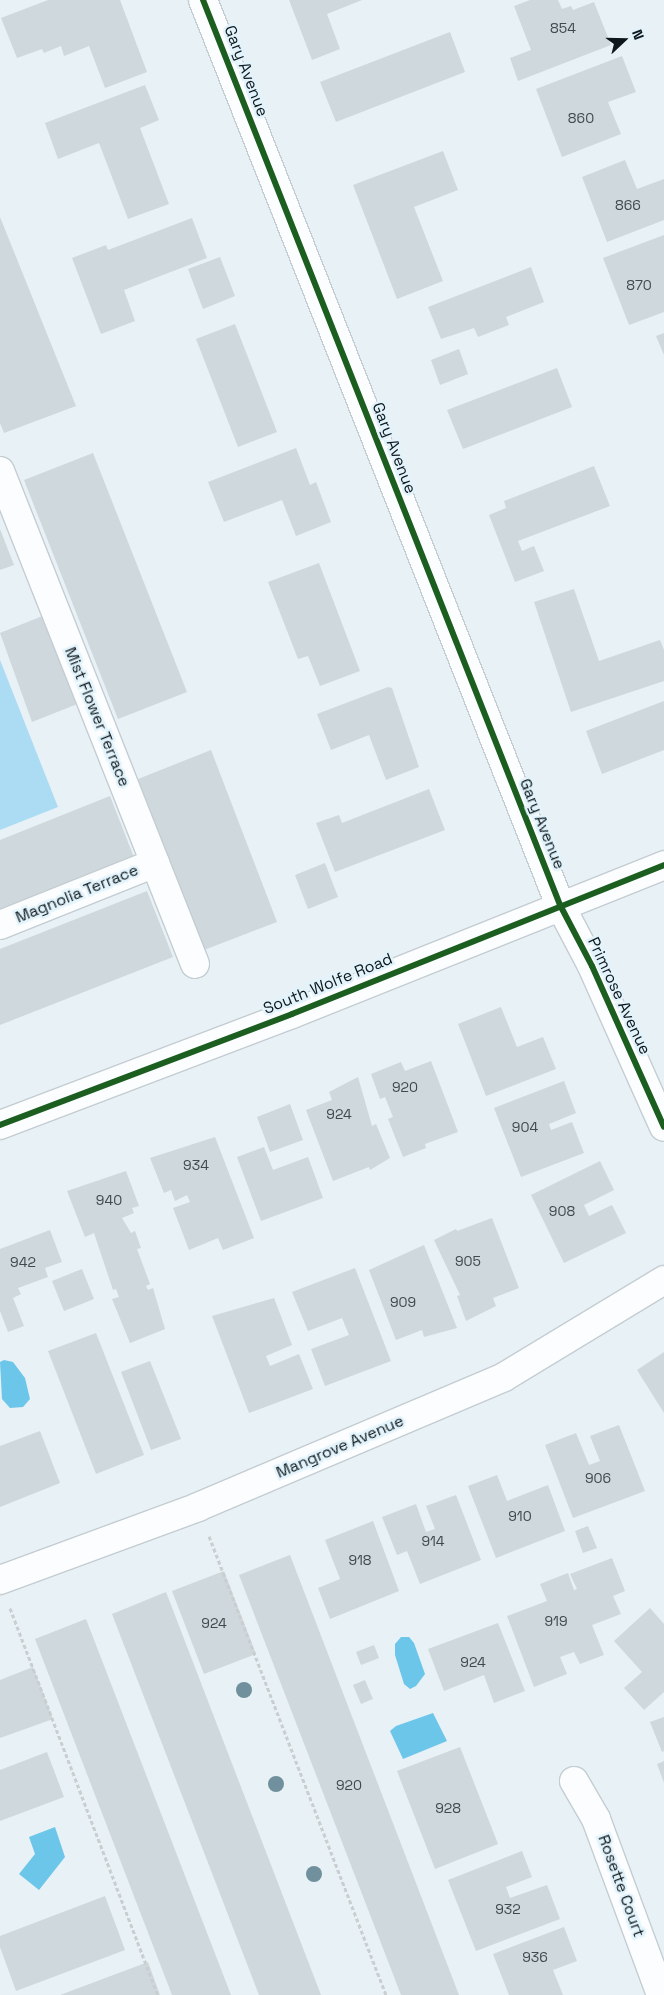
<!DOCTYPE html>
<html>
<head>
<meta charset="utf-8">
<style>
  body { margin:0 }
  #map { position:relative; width:664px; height:1995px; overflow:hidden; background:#e8f1f5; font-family:"Space Grotesk",sans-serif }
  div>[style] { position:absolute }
  .green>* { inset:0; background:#acdcf3 }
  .water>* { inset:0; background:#6cc6e9 }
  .building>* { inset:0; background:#cfd8dc }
  .path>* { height:3px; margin-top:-1.5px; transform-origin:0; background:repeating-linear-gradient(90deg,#cbced0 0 4px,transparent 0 6.5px) }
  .roads { filter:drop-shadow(1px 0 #c4cdd2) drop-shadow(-1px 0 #c4cdd2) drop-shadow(0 1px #c4cdd2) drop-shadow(0 -1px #c4cdd2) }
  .street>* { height:28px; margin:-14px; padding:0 14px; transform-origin:14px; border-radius:14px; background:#fcfdfe }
  .secondary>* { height:28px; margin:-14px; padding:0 14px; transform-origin:14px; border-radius:14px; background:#fcfdfe }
  .cycleway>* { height:6px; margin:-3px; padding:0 3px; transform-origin:3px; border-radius:3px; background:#1b5e20 }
  .trees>* { width:16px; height:16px; margin:-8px; border-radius:50%; background:#6f909c }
  span { translate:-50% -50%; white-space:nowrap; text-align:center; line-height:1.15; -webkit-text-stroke:5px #e2f3fb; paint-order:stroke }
  .number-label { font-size:14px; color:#40494e }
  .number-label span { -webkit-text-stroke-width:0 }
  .street-label { font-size:16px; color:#0d171c }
  .north { position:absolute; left:599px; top:15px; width:50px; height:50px; -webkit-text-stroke:4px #e2f3fb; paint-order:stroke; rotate:69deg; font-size:14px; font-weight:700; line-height:20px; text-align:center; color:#0d171c }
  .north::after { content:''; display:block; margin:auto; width:18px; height:22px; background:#0d171c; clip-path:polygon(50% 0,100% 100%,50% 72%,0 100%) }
</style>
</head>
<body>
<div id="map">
  <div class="green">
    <div style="clip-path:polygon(0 660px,58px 807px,0 830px)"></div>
  </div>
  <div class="water">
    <div style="clip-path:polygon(4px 1360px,13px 1362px,25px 1378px,30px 1399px,23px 1407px,10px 1408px,2px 1399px,0 1362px)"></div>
    <div style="clip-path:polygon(401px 1637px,409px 1637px,414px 1643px,425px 1674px,416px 1686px,410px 1689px,404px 1684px,395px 1655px,395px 1644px)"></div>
    <div style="clip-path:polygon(433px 1713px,447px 1741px,403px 1759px,390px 1731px,396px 1726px)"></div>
    <div style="clip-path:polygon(55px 1827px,65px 1857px,39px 1890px,19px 1874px,35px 1854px,29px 1837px)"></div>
  </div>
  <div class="building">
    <div style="clip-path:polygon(48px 0,120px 0,147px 72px,105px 88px,89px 46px,64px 56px,61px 46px,44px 53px,42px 49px,17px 58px,1px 18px)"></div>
    <div style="clip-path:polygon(289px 0,362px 0,327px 14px,340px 49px,312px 60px)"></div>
    <div style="clip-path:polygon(530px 0,558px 0,562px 9px,571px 6px,573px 10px,594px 2px,611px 45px,518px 81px,510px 58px,531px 50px,514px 6px)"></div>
    <div style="clip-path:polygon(450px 32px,465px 72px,336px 122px,320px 82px)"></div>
    <div style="clip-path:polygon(622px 56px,636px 92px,608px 102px,621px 134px,562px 157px,536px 89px)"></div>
    <div style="clip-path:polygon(145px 85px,159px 120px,140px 128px,169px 204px,128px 219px,99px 143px,58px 159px,45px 123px)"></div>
    <div style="clip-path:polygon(443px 151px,458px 190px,414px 207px,443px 281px,397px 299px,353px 185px)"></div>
    <div style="clip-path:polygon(625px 160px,637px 189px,664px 179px,664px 220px,607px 242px,582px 177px)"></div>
    <div style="clip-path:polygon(0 217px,76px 406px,4px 433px,0 423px)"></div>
    <div style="clip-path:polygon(192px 218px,207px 258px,124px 290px,135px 321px,101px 334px,72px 258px,106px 245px,108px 250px)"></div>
    <div style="clip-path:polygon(664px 235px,664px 312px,629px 325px,603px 258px)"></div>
    <div style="clip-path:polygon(220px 257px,235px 296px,203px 309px,188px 269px)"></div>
    <div style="clip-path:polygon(531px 267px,544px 302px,506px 317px,509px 325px,478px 337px,474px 328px,441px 339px,428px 307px)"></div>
    <div style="clip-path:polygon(235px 324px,277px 432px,238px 447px,196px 339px)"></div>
    <div style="clip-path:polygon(664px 333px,664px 355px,656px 336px)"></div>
    <div style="clip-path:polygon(459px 349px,468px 374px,440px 385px,431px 360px)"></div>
    <div style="clip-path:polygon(557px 368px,572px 407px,463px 449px,447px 410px)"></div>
    <div style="clip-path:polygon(296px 448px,310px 485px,316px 482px,331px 522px,296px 536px,282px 500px,224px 522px,208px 482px)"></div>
    <div style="clip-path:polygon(93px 453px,187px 692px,118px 719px,24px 480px)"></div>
    <div style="clip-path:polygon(594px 466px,610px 506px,518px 541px,522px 551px,534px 546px,544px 571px,515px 582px,489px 515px,506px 508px,504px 501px)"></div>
    <div style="clip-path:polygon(0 529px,14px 565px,0 570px)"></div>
    <div style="clip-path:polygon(319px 563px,360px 671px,320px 686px,308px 656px,298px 659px,268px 582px)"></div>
    <div style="clip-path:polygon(574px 589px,599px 661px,660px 640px,664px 650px,664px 681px,571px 712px,534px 602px)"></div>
    <div style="clip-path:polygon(45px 615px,80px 703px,32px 722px,0 633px)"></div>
    <div style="clip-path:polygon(388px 687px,392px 688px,419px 767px,386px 780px,369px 735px,331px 750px,317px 714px)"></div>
    <div style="clip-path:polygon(664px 701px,664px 750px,602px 774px,586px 731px)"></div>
    <div style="clip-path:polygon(211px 750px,277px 922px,204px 950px,138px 779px)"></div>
    <div style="clip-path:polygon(429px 789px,445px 830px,335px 872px,316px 823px,339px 815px,342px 823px)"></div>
    <div style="clip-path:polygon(110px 796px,135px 860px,0 914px,0 840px)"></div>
    <div style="clip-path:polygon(325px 863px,338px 897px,308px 909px,295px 875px)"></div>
    <div style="clip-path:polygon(147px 891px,173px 957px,0 1025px,0 949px)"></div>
    <div style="clip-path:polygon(501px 1007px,517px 1047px,543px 1037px,556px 1069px,486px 1096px,458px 1024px)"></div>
    <div style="clip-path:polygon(431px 1061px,458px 1132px,425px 1144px,426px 1148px,403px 1157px,388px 1119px,393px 1117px,385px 1097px,380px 1099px,371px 1074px,401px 1062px,405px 1071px)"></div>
    <div style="clip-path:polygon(358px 1077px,372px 1126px,376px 1124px,390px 1158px,370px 1170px,369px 1167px,333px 1181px,306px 1110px,332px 1100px,329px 1092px)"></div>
    <div style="clip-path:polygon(564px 1081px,576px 1113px,549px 1124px,551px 1130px,572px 1122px,584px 1153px,521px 1177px,494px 1108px)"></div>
    <div style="clip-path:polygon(290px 1104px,303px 1140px,270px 1152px,257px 1117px)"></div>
    <div style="clip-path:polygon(215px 1137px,254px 1238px,223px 1250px,218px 1238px,189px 1250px,173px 1208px,190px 1202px,187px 1195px,175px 1201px,171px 1190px,164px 1193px,150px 1158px)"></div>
    <div style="clip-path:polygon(264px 1147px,273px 1170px,308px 1157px,323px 1198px,261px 1221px,237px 1157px)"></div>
    <div style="clip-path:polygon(600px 1161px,614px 1190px,584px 1205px,589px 1216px,612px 1205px,626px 1233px,564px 1263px,531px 1195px)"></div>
    <div style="clip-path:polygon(126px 1171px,139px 1206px,132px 1208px,134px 1213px,122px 1218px,131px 1233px,135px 1231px,141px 1248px,137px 1249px,150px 1284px,146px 1286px,148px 1290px,153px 1288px,165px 1329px,130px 1343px,112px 1299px,119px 1297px,116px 1289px,113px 1290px,94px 1233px,85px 1237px,67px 1191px)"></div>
    <div style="clip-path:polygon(492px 1218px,519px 1288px,493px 1298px,496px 1306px,466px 1321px,457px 1296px,460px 1295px,434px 1240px,456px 1229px,457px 1231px)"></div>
    <div style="clip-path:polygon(50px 1230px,62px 1262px,45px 1268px,48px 1277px,18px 1288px,21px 1294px,13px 1298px,24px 1326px,8px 1332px,0 1311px,0 1249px)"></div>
    <div style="clip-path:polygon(424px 1245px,457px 1328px,424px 1337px,422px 1330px,396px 1340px,369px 1270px)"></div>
    <div style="clip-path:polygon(355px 1268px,391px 1361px,325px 1386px,311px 1349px,349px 1335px,342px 1318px,308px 1331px,292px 1292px)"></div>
    <div style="clip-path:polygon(82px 1269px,94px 1299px,64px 1311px,52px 1281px)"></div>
    <div style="clip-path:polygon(274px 1298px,292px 1345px,266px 1356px,270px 1366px,299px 1354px,313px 1389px,249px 1413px,212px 1316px)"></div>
    <div style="clip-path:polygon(96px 1333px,144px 1455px,96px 1474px,48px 1351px)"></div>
    <div style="clip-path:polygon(664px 1352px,664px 1413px,637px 1370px)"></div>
    <div style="clip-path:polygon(150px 1361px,181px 1439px,151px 1450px,121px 1372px)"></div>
    <div style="clip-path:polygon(619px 1425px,645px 1491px,573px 1518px,545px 1445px,576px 1433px,589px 1465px,600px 1461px,590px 1436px)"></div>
    <div style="clip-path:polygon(40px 1431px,60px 1483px,0 1507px,0 1446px)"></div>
    <div style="clip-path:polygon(497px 1475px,507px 1501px,548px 1485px,565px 1531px,496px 1558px,468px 1486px)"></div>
    <div style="clip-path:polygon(456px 1495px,481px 1560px,420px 1584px,407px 1551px,397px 1555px,382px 1517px,416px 1504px,426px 1532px,435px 1529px,426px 1506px)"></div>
    <div style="clip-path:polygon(373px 1521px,399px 1591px,330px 1619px,318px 1588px,340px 1579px,325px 1540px)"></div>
    <div style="clip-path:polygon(588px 1526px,597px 1548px,583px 1553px,575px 1531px)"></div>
    <div style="clip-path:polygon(290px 1555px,459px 1995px,401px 1995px,239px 1575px)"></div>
    <div style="clip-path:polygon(612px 1558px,625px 1591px,613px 1596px,621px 1614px,592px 1625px,604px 1655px,580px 1664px,574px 1652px,560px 1657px,567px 1674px,534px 1687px,507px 1616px,547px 1601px,540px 1584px,568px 1573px,574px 1590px,577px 1589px,570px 1574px)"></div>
    <div style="clip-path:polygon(224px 1571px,256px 1654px,204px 1674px,172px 1591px)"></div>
    <div style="clip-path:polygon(166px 1592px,321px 1995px,259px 1995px,112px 1614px)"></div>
    <div style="clip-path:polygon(650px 1608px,664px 1624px,664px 1692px,644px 1710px,624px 1688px,642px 1672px,614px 1641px)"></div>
    <div style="clip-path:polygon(86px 1619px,231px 1995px,172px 1995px,35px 1639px)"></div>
    <div style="clip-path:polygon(498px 1623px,525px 1691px,494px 1703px,484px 1675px,444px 1691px,428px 1649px)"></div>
    <div style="clip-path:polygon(374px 1645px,379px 1658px,361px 1665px,356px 1652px)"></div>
    <div style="clip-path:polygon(33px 1667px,53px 1719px,0 1738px,0 1680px)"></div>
    <div style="clip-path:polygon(365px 1680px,373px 1699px,361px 1704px,353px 1685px)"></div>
    <div style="clip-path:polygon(664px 1717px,664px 1751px,662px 1752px,650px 1722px)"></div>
    <div style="clip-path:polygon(460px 1747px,498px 1844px,435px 1869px,397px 1771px)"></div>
    <div style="clip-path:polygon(47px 1752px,64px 1797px,0 1821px,0 1770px)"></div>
    <div style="clip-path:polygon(664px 1761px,664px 1783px,657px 1764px)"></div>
    <div style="clip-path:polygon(522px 1851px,532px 1877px,506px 1887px,510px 1898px,547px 1885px,560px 1919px,476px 1951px,448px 1880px)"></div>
    <div style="clip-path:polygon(105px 1896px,125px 1950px,16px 1991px,0 1947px,0 1936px)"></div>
    <div style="clip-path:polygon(564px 1927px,577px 1961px,553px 1970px,563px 1995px,509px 1995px,493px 1954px)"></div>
    <div style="clip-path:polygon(148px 1962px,160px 1995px,60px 1995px)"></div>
  </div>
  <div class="path">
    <div style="left:209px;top:1536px;width:492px;rotate:68.9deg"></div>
    <div style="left:10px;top:1608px;width:414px;rotate:69.1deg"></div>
  </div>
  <div class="roads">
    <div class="street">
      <div style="left:203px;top:0;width:973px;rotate:68.47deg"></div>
      <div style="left:560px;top:905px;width:69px;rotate:62.3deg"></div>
      <div style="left:592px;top:966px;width:176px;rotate:65.9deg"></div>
      <div style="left:0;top:471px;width:530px;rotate:68.42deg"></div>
      <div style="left:0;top:925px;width:167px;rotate:-21.8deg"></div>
      <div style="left:0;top:1580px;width:211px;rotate:-20.2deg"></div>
      <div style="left:198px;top:1507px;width:332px;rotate:-23deg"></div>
      <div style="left:504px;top:1377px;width:187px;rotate:-31.2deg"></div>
      <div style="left:574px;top:1781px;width:44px;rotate:59.9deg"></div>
      <div style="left:596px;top:1819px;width:188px;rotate:69.7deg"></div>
    </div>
    <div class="secondary">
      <div style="left:0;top:1125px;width:312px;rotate:-20.8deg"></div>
      <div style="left:292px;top:1014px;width:401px;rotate:-21.8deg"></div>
    </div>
  </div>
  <div class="cycleway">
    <div style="left:203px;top:0;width:973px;rotate:68.47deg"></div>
    <div style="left:560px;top:905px;width:69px;rotate:62.3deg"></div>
    <div style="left:592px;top:966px;width:176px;rotate:65.9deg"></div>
    <div style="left:0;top:1125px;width:312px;rotate:-20.8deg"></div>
    <div style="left:292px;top:1014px;width:401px;rotate:-21.8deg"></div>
  </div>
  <div class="trees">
    <div style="left:244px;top:1690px"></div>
    <div style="left:276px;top:1784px"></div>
    <div style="left:314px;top:1874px"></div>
  </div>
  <div class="number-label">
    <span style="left:563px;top:28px">854</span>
    <span style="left:581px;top:118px">860</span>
    <span style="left:628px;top:205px">866</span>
    <span style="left:639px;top:285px">870</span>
    <span style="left:405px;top:1087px">920</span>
    <span style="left:339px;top:1114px">924</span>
    <span style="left:525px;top:1127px">904</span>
    <span style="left:196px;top:1165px">934</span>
    <span style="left:109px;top:1200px">940</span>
    <span style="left:562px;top:1211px">908</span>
    <span style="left:468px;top:1261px">905</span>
    <span style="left:23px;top:1262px">942</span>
    <span style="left:403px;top:1302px">909</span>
    <span style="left:598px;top:1478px">906</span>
    <span style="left:520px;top:1516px">910</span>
    <span style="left:433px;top:1541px">914</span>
    <span style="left:360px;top:1560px">918</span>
    <span style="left:556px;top:1621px">919</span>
    <span style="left:214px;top:1623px">924</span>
    <span style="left:473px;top:1662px">924</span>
    <span style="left:349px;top:1785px">920</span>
    <span style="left:448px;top:1808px">928</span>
    <span style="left:508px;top:1909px">932</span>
    <span style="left:535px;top:1957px">936</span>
  </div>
  <div class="street-label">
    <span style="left:246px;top:71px;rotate:69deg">Gary Avenue</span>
    <span style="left:394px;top:448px;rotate:69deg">Gary Avenue</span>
    <span style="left:97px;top:717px;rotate:68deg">Mist Flower Terrace</span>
    <span style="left:542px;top:824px;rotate:68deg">Gary Avenue</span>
    <span style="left:77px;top:894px;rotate:-22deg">Magnolia Terrace</span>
    <span style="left:328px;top:984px;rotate:-22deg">South Wolfe Road</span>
    <span style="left:619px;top:996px;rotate:65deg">Primrose Avenue</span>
    <span style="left:340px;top:1447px;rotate:-23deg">Mangrove Avenue</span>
    <span style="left:621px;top:1886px;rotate:70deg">Rosette Court</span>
  </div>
  <div class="north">N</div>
</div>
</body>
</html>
